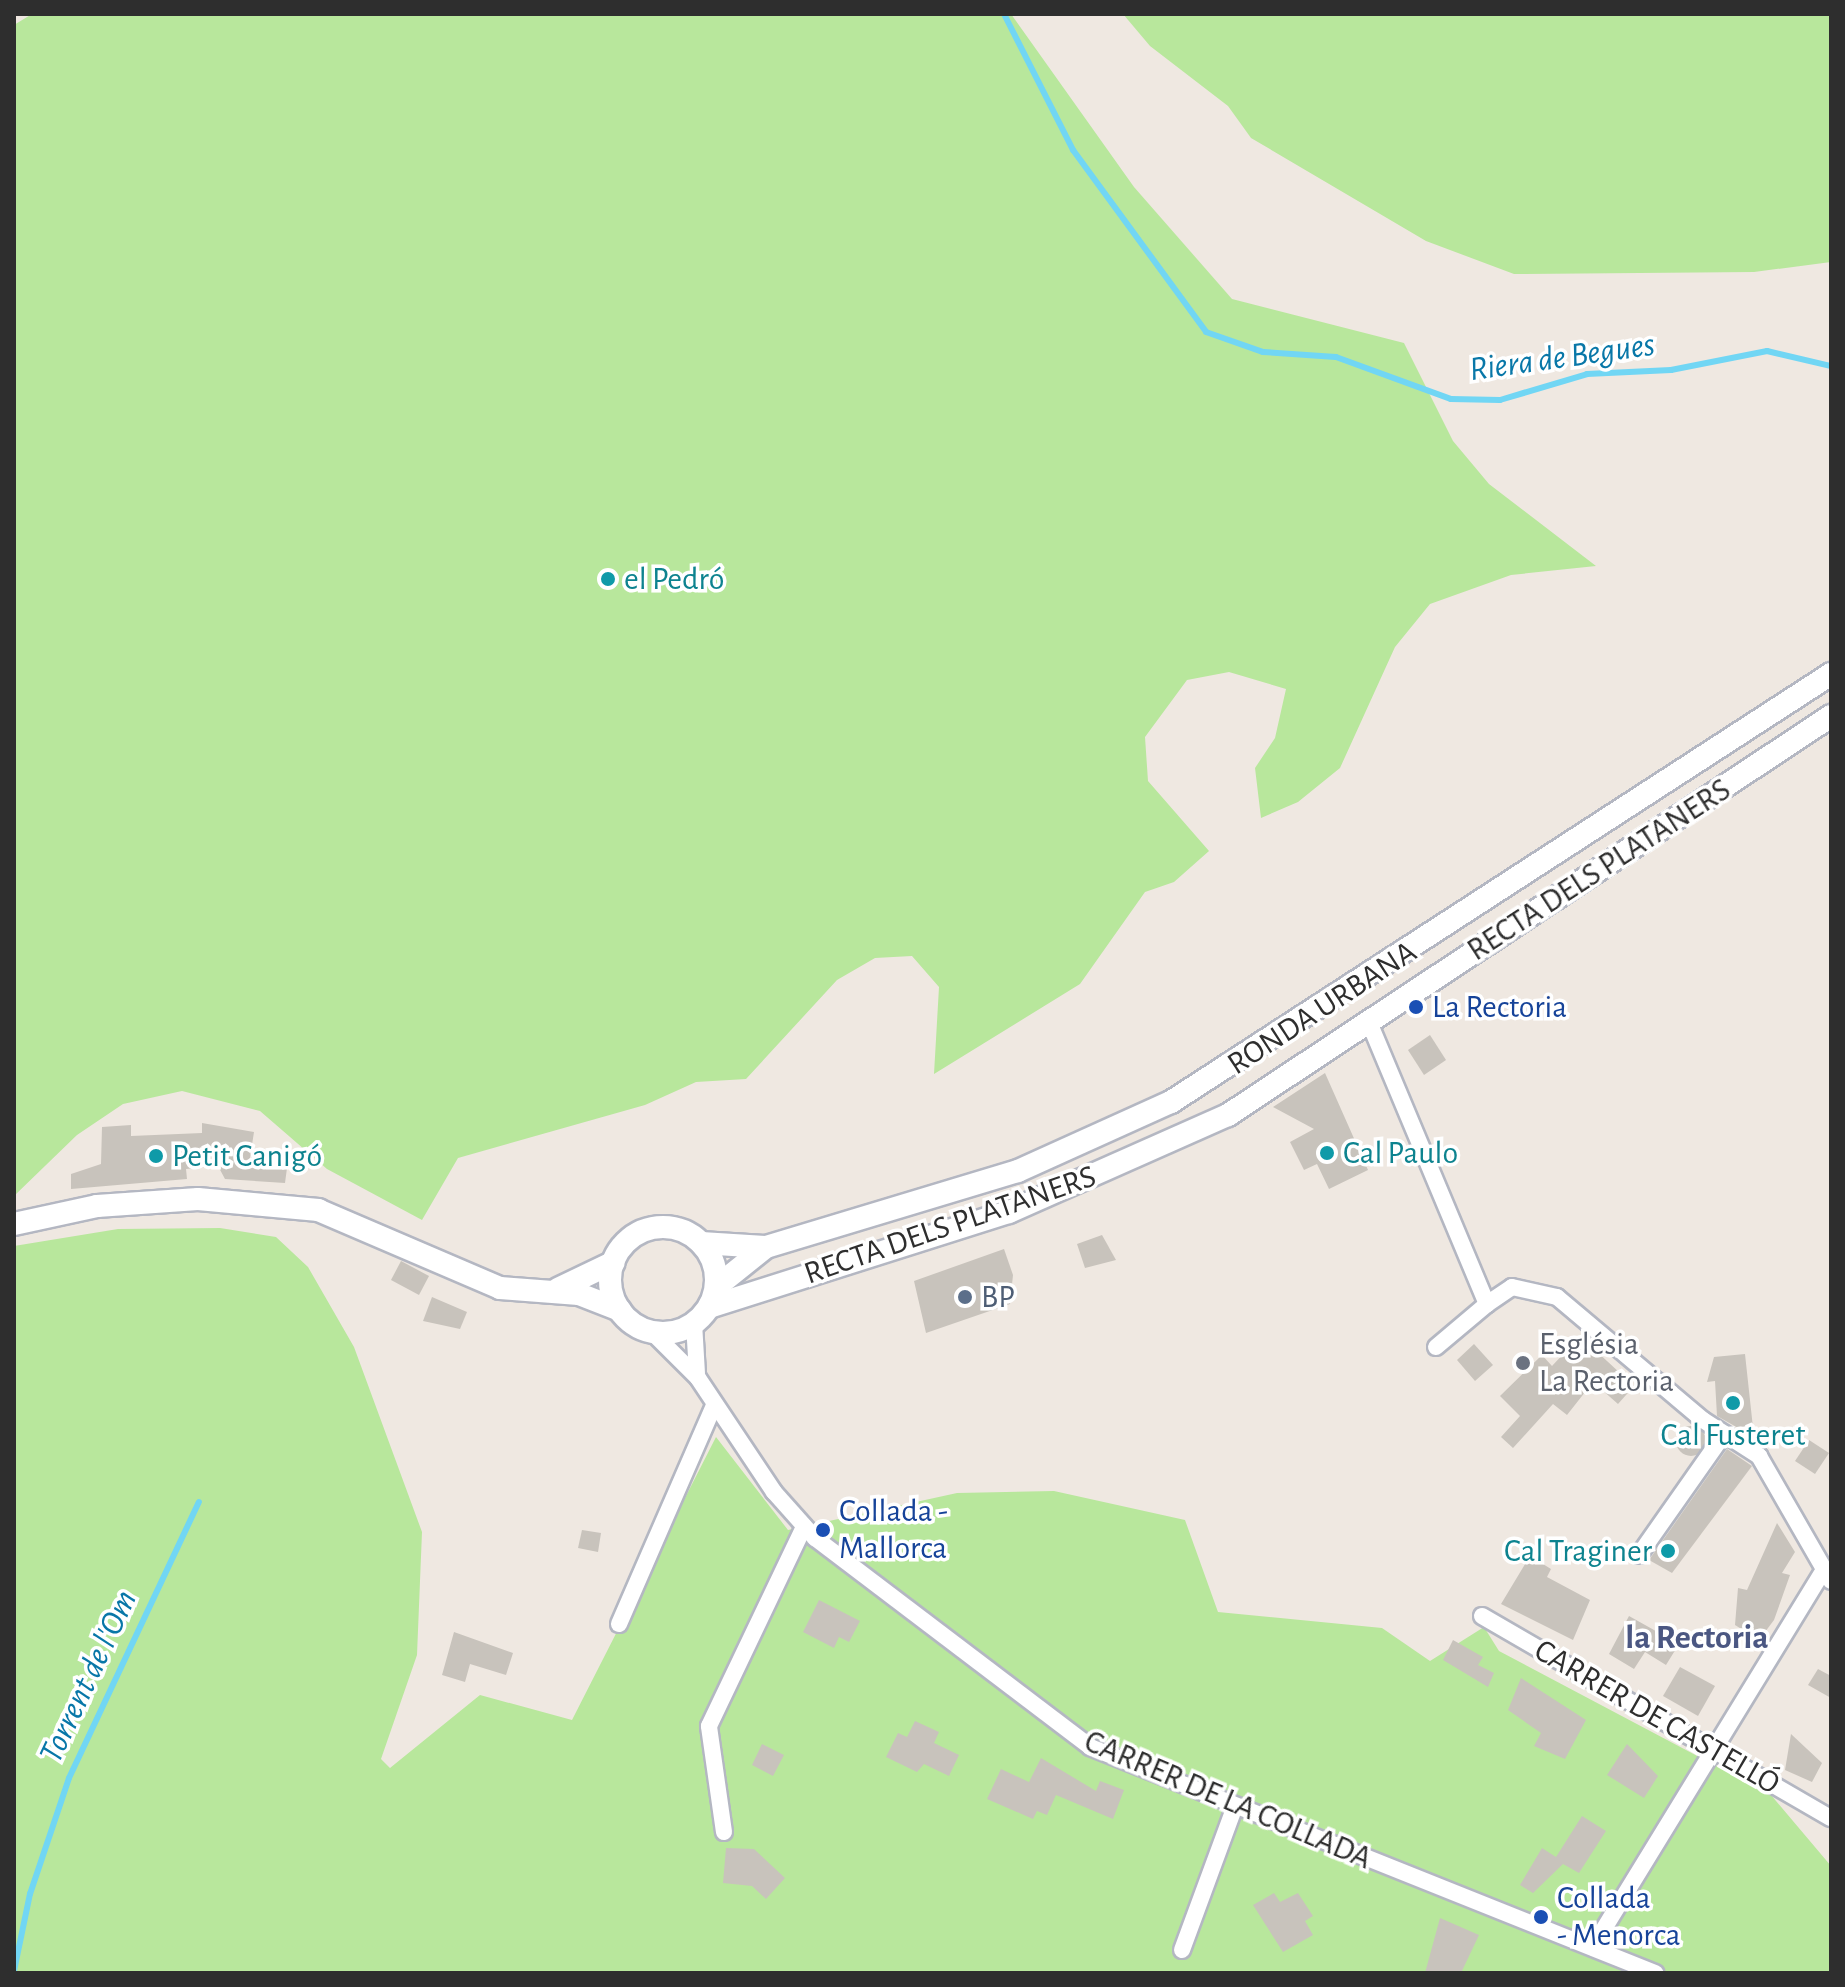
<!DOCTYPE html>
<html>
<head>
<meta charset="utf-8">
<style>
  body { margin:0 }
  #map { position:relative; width:1845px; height:1987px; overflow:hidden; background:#efe8e1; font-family:"Alegreya Sans",sans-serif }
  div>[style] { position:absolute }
  .green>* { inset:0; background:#b8e79c }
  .stream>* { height:6px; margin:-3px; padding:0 3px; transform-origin:3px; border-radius:3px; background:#71d6f4 }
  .building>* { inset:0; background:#c8c3bc }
  .round { border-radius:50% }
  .roads { filter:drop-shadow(2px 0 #b4b7c2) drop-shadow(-2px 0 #b4b7c2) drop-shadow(0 2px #b4b7c2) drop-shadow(0 -2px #b4b7c2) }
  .street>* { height:16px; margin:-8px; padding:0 8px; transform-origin:8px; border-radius:8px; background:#fff }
  .secondary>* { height:22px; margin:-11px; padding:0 11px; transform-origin:11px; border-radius:11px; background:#fff }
  .secondary>.ring { margin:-11px; padding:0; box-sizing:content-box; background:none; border:22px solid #fff; border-radius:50% }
  .dots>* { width:22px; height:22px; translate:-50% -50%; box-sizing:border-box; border:4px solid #fff; border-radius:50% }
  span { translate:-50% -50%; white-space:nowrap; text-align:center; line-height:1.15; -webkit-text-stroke:7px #fff; paint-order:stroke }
  .culture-label { font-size:32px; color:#0d838f }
  .left { translate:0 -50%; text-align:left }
  .right { translate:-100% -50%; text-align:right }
  .street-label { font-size:32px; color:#2e2e2e }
  .transit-label { font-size:32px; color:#164399 }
  .service-label { font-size:32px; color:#4e5e75 }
  .worship-label { font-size:32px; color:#5b616d }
  .water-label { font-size:34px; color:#0877a8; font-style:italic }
  .neighbourhood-label { font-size:34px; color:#4b5782; font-weight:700 }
  .frame { position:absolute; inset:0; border:16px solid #2e2e2e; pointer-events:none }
</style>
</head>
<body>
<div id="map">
  <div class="green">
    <div style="clip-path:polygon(32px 14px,1011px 14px,1134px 187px,1232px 299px,1404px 343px,1453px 441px,1489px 484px,1596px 566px,1511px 575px,1430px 604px,1395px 647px,1340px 768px,1298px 802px,1261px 818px,1255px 768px,1275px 738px,1286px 689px,1229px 672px,1187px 680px,1145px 737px,1148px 781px,1209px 851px,1174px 882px,1145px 892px,1080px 984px,934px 1074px,939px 987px,912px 956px,875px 958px,837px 980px,746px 1079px,696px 1082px,645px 1105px,458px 1158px,422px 1220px,327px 1169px,260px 1111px,182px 1091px,123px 1104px,77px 1135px,14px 1196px,14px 25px)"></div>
    <div style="clip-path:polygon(1123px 14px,1831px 14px,1831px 262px,1754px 272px,1514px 274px,1426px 241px,1251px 138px,1228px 106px,1150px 46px)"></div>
    <div style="clip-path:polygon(220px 1228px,276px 1237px,308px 1267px,354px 1347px,422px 1532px,417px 1655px,381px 1759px,390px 1768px,480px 1695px,572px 1720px,716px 1437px,788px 1530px,957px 1493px,1054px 1491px,1185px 1520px,1218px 1612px,1382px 1628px,1430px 1661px,1484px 1627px,1499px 1651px,1771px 1795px,1831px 1866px,1831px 1973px,14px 1973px,14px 1246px,118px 1229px)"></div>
  </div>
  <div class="stream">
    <div style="left:1004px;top:14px;width:153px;rotate:63.1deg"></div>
    <div style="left:1073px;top:150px;width:225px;rotate:53.8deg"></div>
    <div style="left:1206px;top:332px;width:60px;rotate:19.3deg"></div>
    <div style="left:1263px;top:352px;width:73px;rotate:3.9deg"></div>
    <div style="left:1336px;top:357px;width:122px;rotate:20.1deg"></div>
    <div style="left:1451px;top:399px;width:49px;rotate:1.2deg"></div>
    <div style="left:1500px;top:400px;width:91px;rotate:-16.6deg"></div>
    <div style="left:1587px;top:374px;width:84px;rotate:-2.7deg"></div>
    <div style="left:1671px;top:370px;width:98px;rotate:-11.2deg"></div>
    <div style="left:1767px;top:351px;width:66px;rotate:13.2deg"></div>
    <div style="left:14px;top:1971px;width:79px;rotate:-78.3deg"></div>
    <div style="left:30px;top:1894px;width:122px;rotate:-71.4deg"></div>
    <div style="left:69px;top:1778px;width:305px;rotate:-64.8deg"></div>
  </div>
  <div class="building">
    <div style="clip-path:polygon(1430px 1035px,1446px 1060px,1424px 1075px,1408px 1050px)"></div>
    <div style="clip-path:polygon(1325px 1073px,1368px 1170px,1329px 1189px,1317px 1164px,1304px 1170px,1290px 1142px,1314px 1129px,1273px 1107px)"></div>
    <div style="clip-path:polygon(202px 1123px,254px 1132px,249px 1164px,287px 1168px,285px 1183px,225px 1179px,218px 1166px,186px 1169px,187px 1179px,71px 1189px,71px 1174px,101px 1164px,102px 1127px,131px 1125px,131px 1136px,202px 1133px)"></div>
    <div style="clip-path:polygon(1102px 1235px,1116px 1260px,1085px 1268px,1077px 1244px)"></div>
    <div style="clip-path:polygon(1004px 1249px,1013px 1275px,1010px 1304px,926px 1333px,914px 1281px)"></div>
    <div style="clip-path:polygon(401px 1261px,429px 1276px,419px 1295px,391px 1280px)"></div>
    <div style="clip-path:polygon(432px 1297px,467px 1312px,460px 1329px,423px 1321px)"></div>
    <div style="clip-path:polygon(1580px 1336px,1634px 1386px,1618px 1404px,1593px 1382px,1567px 1415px,1553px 1404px,1513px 1448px,1501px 1437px,1520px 1416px,1500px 1396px,1542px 1355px,1552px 1366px)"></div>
    <div style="clip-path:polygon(1474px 1344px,1493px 1365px,1475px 1381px,1457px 1360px)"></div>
    <div style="clip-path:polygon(1745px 1354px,1754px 1437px,1717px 1416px,1715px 1381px,1707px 1382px,1714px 1357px)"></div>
    <div class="round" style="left:1676px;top:1426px;width:30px;height:30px"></div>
    <div style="clip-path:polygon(1809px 1440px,1829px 1453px,1815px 1474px,1795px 1461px)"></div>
    <div style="clip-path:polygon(1727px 1449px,1752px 1466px,1672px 1573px,1649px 1560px)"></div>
    <div style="clip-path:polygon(1777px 1523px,1795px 1552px,1782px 1573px,1790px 1575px,1774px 1620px,1759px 1640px,1735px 1625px,1738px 1588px,1747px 1590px)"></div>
    <div style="clip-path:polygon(582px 1530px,601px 1533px,598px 1552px,578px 1548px)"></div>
    <div style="clip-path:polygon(1530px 1556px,1551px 1569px,1547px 1577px,1590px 1600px,1573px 1640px,1501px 1604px)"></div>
    <div style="clip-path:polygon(819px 1600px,860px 1621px,849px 1642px,839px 1637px,834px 1648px,803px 1632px)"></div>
    <div style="clip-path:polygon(1629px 1616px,1679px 1644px,1666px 1665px,1645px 1652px,1634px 1669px,1609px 1654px)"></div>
    <div style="clip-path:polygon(454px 1632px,513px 1653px,506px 1675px,470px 1664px,465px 1682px,442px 1675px)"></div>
    <div style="clip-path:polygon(1453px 1640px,1483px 1657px,1478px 1665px,1494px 1673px,1488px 1687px,1443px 1660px)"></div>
    <div style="clip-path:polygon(1680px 1667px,1715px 1686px,1698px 1716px,1663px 1696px)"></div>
    <div style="clip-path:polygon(1818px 1669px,1831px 1676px,1831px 1698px,1808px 1685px)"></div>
    <div style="clip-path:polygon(1521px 1678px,1586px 1720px,1565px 1759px,1534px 1746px,1541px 1733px,1508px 1710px)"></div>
    <div style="clip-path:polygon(915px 1721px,939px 1732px,934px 1743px,959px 1755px,949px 1776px,924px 1764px,917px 1772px,886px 1757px,898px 1733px,907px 1737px)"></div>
    <div style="clip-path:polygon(1791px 1734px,1822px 1763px,1812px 1782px,1785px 1770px)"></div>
    <div style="clip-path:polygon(762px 1744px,784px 1755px,773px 1776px,752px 1765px)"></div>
    <div style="clip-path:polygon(1627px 1744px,1658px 1776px,1644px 1798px,1607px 1775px)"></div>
    <div style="clip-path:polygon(1041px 1758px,1096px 1791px,1100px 1781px,1124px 1790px,1113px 1819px,1056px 1795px,1047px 1815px,1037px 1811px,1033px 1819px,987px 1799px,1001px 1769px,1029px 1782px)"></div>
    <div style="clip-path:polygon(1582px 1816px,1606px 1831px,1579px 1873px,1563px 1864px,1533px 1893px,1520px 1885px,1542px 1848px,1556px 1857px)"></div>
    <div style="clip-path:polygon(726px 1848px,754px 1849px,785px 1878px,766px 1899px,752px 1886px,723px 1883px)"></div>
    <div style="clip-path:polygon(1274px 1893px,1280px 1902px,1298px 1893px,1313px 1916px,1305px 1921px,1313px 1935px,1283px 1952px,1253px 1905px)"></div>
    <div style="clip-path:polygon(1440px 1918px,1479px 1935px,1461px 1973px,1425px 1973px)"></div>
  </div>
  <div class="roads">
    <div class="street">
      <div style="left:1369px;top:1022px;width:306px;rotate:67.3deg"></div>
      <div style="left:1487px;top:1304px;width:30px;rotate:-34deg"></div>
      <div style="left:1512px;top:1287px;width:46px;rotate:12.5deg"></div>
      <div style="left:1557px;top:1297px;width:191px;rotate:40.1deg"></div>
      <div style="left:1703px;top:1420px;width:67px;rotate:32.7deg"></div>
      <div style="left:1759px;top:1456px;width:144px;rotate:60.1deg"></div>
      <div style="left:694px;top:1323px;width:50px;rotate:86.6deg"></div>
      <div style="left:652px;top:1332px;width:65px;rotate:45deg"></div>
      <div style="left:698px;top:1378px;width:137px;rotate:56.3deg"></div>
      <div style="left:774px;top:1492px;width:62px;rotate:48.3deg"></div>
      <div style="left:815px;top:1538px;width:345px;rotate:37.2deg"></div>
      <div style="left:1090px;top:1747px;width:609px;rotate:21.8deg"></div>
      <div style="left:1436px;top:1347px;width:67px;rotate:-40.1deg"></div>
      <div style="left:1639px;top:1555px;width:148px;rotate:-54.9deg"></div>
      <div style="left:1482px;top:1616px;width:403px;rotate:30.1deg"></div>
      <div style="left:619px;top:1624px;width:238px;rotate:-66.5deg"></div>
      <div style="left:724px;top:1832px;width:107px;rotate:-98.1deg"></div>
      <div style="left:709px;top:1726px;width:221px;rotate:-64.5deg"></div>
      <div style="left:1594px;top:1945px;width:439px;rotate:-58.5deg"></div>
      <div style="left:1182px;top:1950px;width:153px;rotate:-69.8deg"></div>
    </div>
    <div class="secondary">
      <div style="left:14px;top:1224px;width:85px;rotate:-12.2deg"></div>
      <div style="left:97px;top:1206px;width:101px;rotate:-4deg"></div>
      <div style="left:198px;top:1199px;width:121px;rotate:5.2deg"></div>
      <div style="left:318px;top:1210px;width:198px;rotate:23.2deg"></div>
      <div style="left:500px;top:1288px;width:79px;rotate:4.3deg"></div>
      <div style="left:579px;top:1294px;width:44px;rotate:21.3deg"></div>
      <div class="ring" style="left:610px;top:1227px;width:84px;height:84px"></div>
      <div style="left:701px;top:1243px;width:64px;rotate:3.6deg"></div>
      <div style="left:716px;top:1287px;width:64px;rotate:-38.7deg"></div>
      <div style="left:766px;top:1247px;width:263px;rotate:-16.8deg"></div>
      <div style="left:1018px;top:1171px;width:168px;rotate:-24.3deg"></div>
      <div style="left:1171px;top:1102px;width:787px;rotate:-32.96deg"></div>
      <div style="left:558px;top:1289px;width:62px;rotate:-25.7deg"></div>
      <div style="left:709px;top:1307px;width:315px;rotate:-17.6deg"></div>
      <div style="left:1009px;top:1212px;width:240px;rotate:-23.9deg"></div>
      <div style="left:1228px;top:1115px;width:723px;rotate:-33.49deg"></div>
    </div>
  </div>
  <div class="dots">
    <div style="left:608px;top:579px;background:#0f9aa8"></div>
    <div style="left:1416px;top:1007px;background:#1a4fb4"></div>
    <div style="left:1327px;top:1153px;background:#0f9aa8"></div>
    <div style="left:156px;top:1156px;background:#0f9aa8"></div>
    <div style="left:965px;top:1297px;background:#5c6f8a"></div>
    <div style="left:1523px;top:1363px;background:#6b7280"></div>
    <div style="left:1733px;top:1403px;background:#0f9aa8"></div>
    <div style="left:823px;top:1530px;background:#1a4fb4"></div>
    <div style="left:1668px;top:1551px;background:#0f9aa8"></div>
    <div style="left:1541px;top:1917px;background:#1a4fb4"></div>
  </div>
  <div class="culture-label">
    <span class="left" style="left:624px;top:579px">el Pedró</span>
    <span class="left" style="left:1343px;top:1153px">Cal Paulo</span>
    <span class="left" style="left:172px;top:1156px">Petit Canigó</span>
    <span style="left:1733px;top:1435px">Cal Fusteret</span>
    <span class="right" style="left:1652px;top:1551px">Cal Traginer</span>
  </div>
  <div class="street-label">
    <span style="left:1599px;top:870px;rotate:-33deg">RECTA DELS PLATANERS</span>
    <span style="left:1322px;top:1008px;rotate:-33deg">RONDA URBANA</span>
    <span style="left:950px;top:1225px;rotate:-19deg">RECTA DELS PLATANERS</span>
    <span style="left:1657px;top:1717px;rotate:30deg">CARRER DE CASTELLÓ</span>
    <span style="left:1228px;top:1800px;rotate:23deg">CARRER DE LA COLLADA</span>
  </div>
  <div class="transit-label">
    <span class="left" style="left:1432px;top:1007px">La Rectoria</span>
    <span class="left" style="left:839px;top:1530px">Collada -<br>Mallorca</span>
    <span class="left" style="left:1557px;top:1917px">Collada<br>- Menorca</span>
  </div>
  <div class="service-label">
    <span class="left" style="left:981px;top:1297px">BP</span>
  </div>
  <div class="worship-label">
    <span class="left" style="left:1539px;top:1363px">Església<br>La Rectoria</span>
  </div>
  <div class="water-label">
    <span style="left:1562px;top:358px;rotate:-8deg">Riera de Begues</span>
    <span style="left:89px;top:1677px;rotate:-65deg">Torrent de l'Om</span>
  </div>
  <div class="neighbourhood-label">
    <span style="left:1697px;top:1639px">la Rectoria</span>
  </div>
  <div class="frame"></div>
</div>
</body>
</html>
